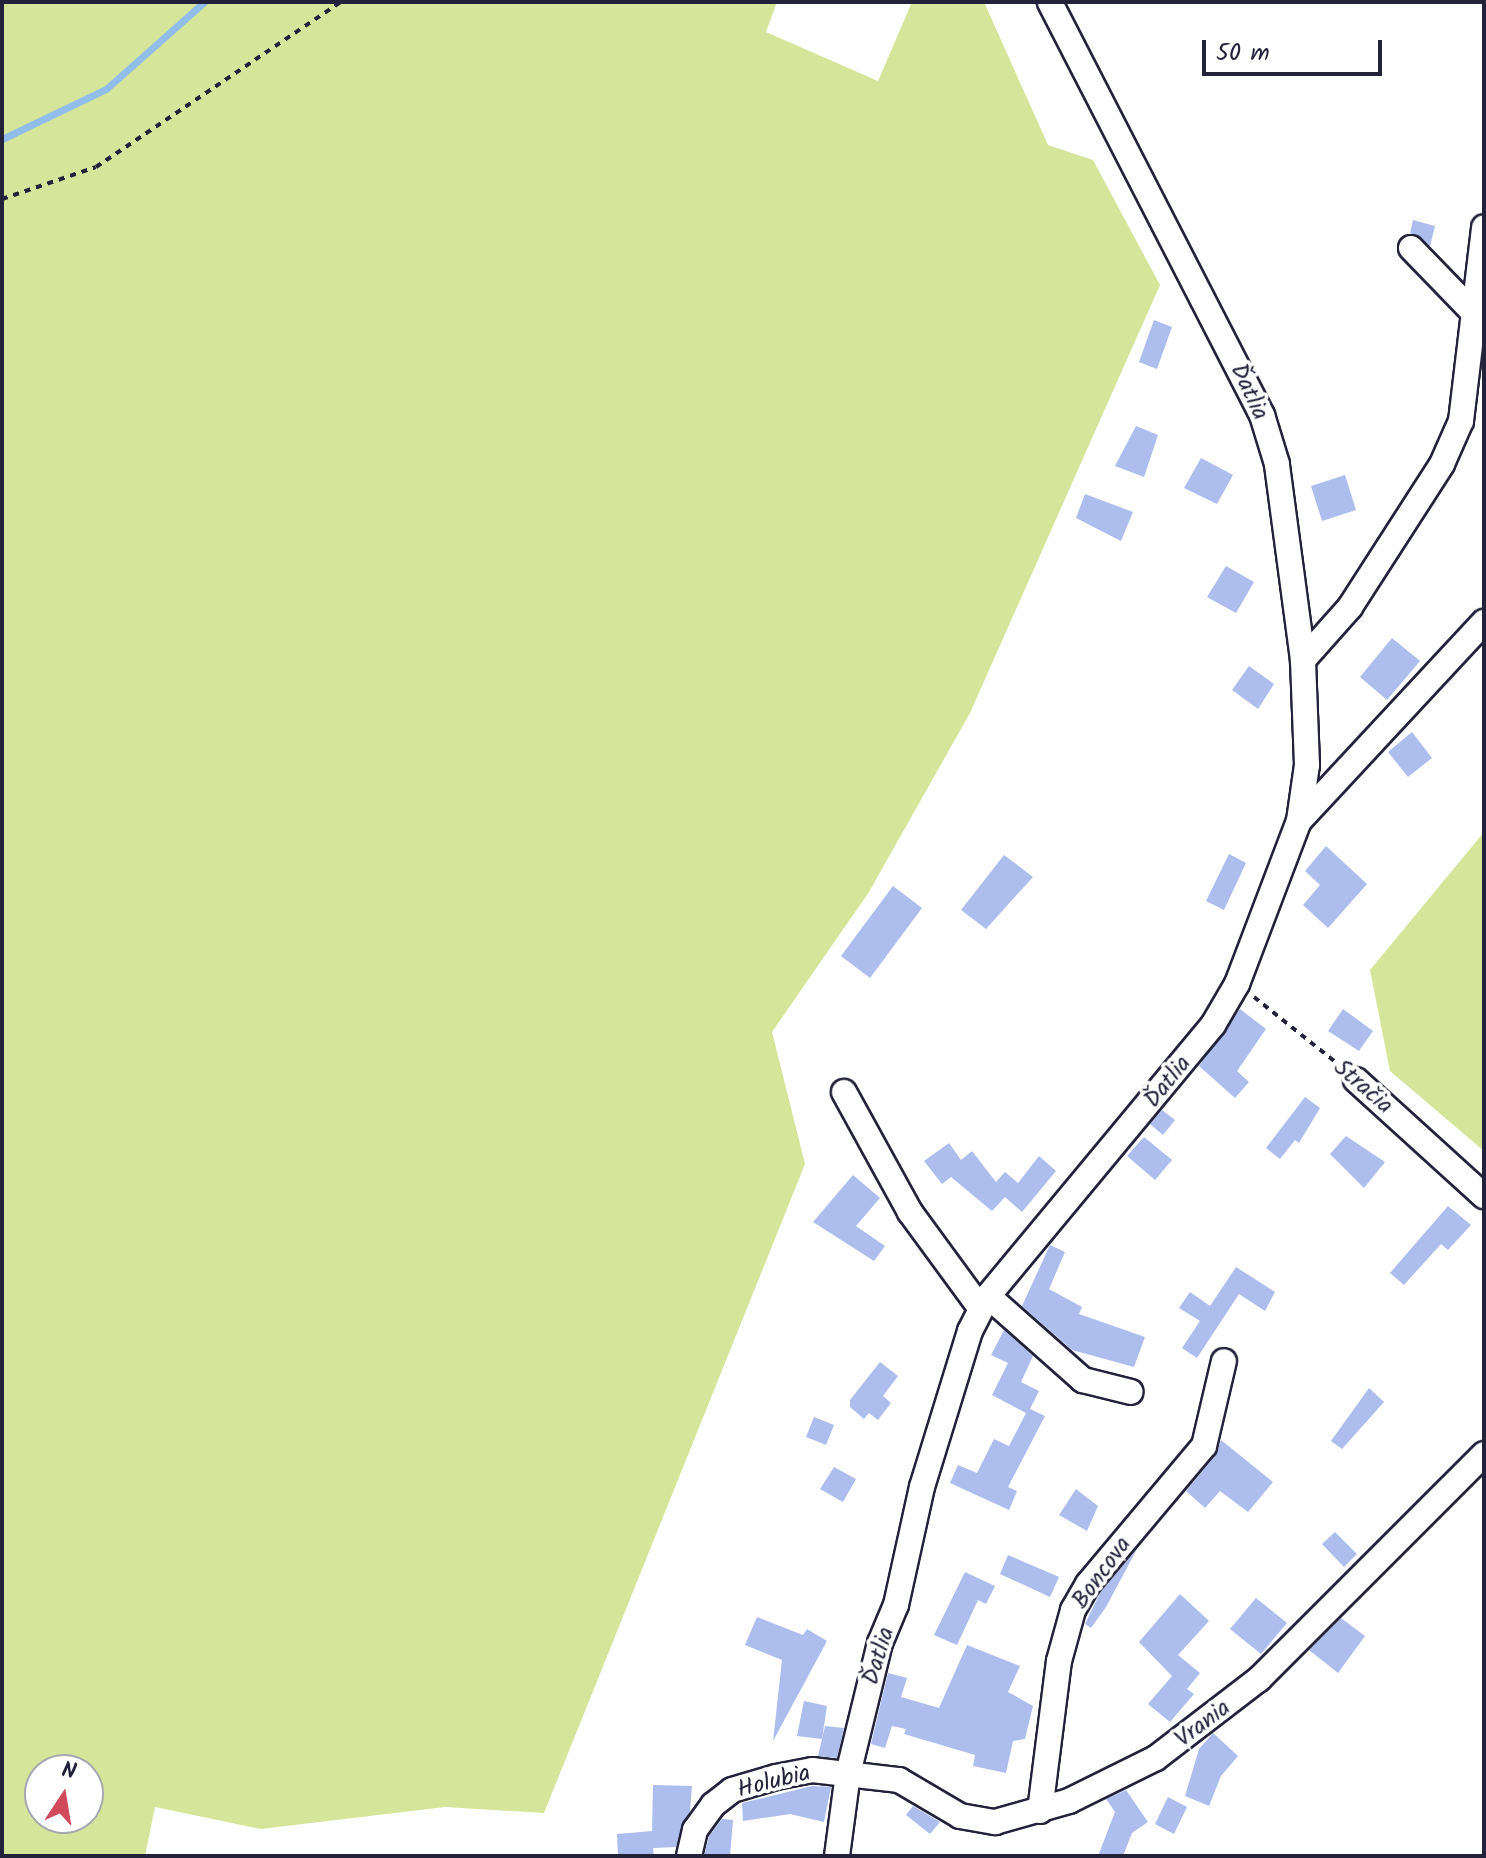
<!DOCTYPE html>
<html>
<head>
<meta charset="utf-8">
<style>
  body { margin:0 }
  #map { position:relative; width:1486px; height:1858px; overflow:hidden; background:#fff; font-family:Kalam,sans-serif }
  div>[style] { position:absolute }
  .green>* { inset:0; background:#d5e599 }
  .stream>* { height:7px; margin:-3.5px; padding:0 3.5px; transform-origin:3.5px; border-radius:3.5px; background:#91bdea }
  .building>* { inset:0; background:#adbeee }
  .path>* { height:4px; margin-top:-2px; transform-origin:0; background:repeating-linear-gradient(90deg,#22223b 0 6px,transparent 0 12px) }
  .roads { filter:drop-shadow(2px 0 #22223b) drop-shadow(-2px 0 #22223b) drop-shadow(0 2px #22223b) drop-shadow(0 -2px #22223b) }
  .minor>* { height:24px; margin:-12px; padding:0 12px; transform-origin:12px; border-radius:12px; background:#fff }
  span { translate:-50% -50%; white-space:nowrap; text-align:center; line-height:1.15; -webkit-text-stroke:7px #fff; paint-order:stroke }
  .street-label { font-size:24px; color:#22223b }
  .frame { position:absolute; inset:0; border:4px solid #22223b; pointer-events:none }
  .north { position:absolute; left:24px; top:1754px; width:80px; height:80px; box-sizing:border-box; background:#fff; border:2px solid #a7a7b1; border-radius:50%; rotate:12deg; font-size:22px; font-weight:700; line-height:32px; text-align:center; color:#22223b }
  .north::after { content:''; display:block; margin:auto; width:28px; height:36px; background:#d1495b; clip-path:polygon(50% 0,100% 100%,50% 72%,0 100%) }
  .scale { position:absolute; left:1202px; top:40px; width:180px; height:36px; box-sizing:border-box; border:4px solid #22223b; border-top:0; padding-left:10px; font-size:24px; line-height:28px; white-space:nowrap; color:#22223b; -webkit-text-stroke:6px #fff; paint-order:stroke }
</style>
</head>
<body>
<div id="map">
  <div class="green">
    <div style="clip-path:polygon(evenodd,2px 2px,777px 2px,766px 32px,878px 81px,912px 2px,984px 2px,1048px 145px,1093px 160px,1160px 285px,970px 713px,869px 892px,772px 1032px,805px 1164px,544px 1813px,445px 1807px,261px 1829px,155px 1807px,145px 1856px,2px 1856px,2px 2px,88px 1770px,88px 1818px,40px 1818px,40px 1770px,88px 1770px)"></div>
    <div style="clip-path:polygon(1484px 832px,1484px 1151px,1390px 1071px,1370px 970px)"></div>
  </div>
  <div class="stream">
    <div style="left:2px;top:139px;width:115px;rotate:-25.7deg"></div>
    <div style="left:106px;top:89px;width:131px;rotate:-41.6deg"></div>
  </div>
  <div class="building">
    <div style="clip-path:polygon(1413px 220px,1435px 226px,1430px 246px,1410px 233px)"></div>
    <div style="clip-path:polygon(1154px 320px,1172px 327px,1157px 369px,1139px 362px)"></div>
    <div style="clip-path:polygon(1136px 426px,1158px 435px,1144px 477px,1115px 466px)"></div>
    <div style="clip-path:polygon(1201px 458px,1233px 475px,1217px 504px,1184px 488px)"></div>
    <div style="clip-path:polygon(1345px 475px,1356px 510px,1322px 521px,1311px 486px)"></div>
    <div style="clip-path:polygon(1085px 494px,1133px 512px,1121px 541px,1076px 518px)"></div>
    <div style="clip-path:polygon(1226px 566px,1254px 582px,1236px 613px,1207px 597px)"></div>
    <div style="clip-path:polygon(1392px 638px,1420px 661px,1387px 700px,1360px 677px)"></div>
    <div style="clip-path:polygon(1249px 666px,1274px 684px,1258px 709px,1232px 690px)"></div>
    <div style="clip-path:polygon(1412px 732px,1432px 758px,1408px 777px,1388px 752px)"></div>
    <div style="clip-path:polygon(1326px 846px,1367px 884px,1328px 928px,1303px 905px,1320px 885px,1305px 871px)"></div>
    <div style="clip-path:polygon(1229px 854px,1246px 863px,1224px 910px,1206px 901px)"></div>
    <div style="clip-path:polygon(1004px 855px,1033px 877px,986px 929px,961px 910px)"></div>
    <div style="clip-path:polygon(893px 886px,922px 908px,870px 978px,841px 956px)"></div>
    <div style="clip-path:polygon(1240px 1009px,1266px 1029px,1237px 1071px,1249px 1082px,1235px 1098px,1199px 1066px)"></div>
    <div style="clip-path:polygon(1343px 1009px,1373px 1031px,1359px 1051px,1328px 1031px)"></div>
    <div style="clip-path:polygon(1305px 1097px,1320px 1108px,1299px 1143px,1295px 1140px,1280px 1159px,1266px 1148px)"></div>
    <div style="clip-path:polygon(1162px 1110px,1175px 1120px,1163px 1135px,1150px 1124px)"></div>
    <div style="clip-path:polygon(1346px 1136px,1385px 1162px,1364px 1188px,1330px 1154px)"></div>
    <div style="clip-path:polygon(1144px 1137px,1172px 1160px,1155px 1180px,1127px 1156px)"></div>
    <div style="clip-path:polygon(949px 1143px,961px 1160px,972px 1151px,996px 1182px,1005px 1172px,1018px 1183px,1039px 1156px,1056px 1171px,1022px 1212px,1005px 1197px,992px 1211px,951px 1177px,942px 1184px,924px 1161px)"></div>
    <div style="clip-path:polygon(853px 1175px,880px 1198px,856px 1226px,885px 1246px,874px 1261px,813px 1222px)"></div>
    <div style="clip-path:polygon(1448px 1206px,1471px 1225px,1448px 1250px,1441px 1244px,1404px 1285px,1390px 1273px)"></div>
    <div style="clip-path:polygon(1050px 1245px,1065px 1252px,1049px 1289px,1082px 1307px,1079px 1314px,1145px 1337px,1134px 1367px,1072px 1350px,1022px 1306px)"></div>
    <div style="clip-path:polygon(1236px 1267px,1275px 1292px,1265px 1311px,1239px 1294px,1197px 1358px,1182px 1348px,1200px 1321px,1179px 1308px,1190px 1292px,1210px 1306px)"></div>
    <div style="clip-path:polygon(1004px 1330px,1033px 1356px,1021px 1382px,1039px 1391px,1030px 1409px,1045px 1416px,1008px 1487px,1017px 1491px,1009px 1510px,950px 1483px,958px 1465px,977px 1473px,994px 1439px,1009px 1446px,1026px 1413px,992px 1395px,1008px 1363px,991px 1355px)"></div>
    <div style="clip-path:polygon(880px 1362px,898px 1376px,883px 1396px,891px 1403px,878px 1420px,869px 1413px,864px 1419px,850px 1407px,850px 1400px)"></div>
    <div style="clip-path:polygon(1369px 1388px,1384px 1402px,1342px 1449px,1331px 1441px)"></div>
    <div style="clip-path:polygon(814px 1417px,834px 1425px,826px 1445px,806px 1437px)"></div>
    <div style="clip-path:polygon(1221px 1440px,1273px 1482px,1248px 1512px,1220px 1491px,1205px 1508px,1186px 1491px,1215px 1456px)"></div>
    <div style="clip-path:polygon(834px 1467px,856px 1479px,843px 1502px,820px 1489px)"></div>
    <div style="clip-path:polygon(1076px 1489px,1098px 1506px,1087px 1531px,1059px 1515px)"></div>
    <div style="clip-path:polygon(1335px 1532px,1357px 1554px,1344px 1567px,1322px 1544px)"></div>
    <div style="clip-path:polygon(1137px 1549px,1106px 1607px,1091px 1628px,1085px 1624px,1100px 1593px)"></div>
    <div style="clip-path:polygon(1008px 1555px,1059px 1577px,1050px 1597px,1000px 1574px)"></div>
    <div style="clip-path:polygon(965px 1572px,995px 1586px,986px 1604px,978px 1600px,957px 1645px,934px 1635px)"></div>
    <div style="clip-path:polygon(1180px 1594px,1209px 1621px,1178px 1655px,1200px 1673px,1187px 1689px,1194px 1694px,1170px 1722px,1148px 1704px,1172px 1676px,1139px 1642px)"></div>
    <div style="clip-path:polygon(1256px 1598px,1287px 1623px,1261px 1654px,1230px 1629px)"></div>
    <div style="clip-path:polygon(757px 1617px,803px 1635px,807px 1629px,827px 1641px,773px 1741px,782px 1660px,745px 1645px)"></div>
    <div style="clip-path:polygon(1341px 1618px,1365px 1636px,1338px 1673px,1309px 1650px)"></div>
    <div style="clip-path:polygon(967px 1645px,1020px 1666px,1008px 1692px,1033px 1706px,1025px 1739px,1013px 1741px,1006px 1773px,973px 1766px,975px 1755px,904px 1734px,906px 1729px,892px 1726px,885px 1748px,871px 1744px,888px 1673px,907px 1678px,901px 1697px,939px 1708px)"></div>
    <div style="clip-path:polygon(804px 1701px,827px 1706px,822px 1739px,797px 1736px)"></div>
    <div style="clip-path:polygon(825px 1726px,844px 1728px,837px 1758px,818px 1756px)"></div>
    <div style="clip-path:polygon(1213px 1733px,1238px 1756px,1221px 1776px,1209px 1806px,1185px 1796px,1199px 1749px)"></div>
    <div style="clip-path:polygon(653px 1785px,692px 1786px,690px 1811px,676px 1847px,653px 1848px,654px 1856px,618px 1856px,617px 1834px,652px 1831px)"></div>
    <div style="clip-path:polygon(812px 1786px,831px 1787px,824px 1822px,790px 1814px,743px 1821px,742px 1803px)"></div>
    <div style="clip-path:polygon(1126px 1790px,1148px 1822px,1132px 1833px,1123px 1856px,1098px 1856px,1115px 1812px,1106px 1799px)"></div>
    <div style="clip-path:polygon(1168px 1797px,1187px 1807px,1174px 1834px,1155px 1824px)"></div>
    <div style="clip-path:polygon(913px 1806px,940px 1822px,930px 1834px,906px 1815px)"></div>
    <div style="clip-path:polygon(722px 1819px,733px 1820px,730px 1856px,704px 1856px,709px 1836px)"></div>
  </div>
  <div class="path">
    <div style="left:2px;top:199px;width:99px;rotate:-18.8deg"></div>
    <div style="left:96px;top:167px;width:295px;rotate:-34deg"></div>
    <div style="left:1254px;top:997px;width:107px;rotate:38.6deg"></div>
  </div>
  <div class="roads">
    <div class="minor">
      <div style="left:1411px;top:248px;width:91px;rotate:45.9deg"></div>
      <div style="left:1474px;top:313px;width:10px;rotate:-17deg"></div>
      <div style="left:1303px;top:660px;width:71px;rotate:-48.4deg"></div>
      <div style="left:1350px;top:607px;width:170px;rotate:-57.2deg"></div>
      <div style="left:1442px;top:464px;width:47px;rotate:-66.2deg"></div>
      <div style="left:1461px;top:421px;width:195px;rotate:-83.2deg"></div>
      <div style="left:1299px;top:821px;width:272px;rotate:-47.1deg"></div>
      <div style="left:1356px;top:1080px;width:173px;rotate:42.2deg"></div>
      <div style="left:844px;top:1092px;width:137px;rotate:61.2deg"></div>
      <div style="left:910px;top:1212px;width:120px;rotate:53.8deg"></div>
      <div style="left:988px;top:1296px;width:127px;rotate:41.5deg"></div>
      <div style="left:1083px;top:1380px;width:49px;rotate:14deg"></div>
      <div style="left:1040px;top:1811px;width:151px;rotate:-82.8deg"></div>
      <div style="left:1059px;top:1661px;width:53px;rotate:-74.6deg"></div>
      <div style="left:1073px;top:1610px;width:30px;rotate:-60deg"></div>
      <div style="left:1088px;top:1584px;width:180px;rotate:-50deg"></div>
      <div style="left:1204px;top:1446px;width:87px;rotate:-76.8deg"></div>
      <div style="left:689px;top:1856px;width:27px;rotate:-77deg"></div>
      <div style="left:695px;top:1830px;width:31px;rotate:-54deg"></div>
      <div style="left:713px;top:1805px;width:24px;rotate:-38deg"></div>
      <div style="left:732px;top:1790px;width:46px;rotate:-16.5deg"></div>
      <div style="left:776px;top:1777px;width:37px;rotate:-11deg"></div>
      <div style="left:812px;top:1770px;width:88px;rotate:6.6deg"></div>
      <div style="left:899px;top:1780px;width:71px;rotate:30.5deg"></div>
      <div style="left:960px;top:1816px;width:36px;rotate:10deg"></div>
      <div style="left:995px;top:1822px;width:77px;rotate:-15.8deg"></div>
      <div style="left:1069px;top:1801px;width:97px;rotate:-26.3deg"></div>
      <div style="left:1156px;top:1758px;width:130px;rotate:-37.5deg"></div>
      <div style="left:1259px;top:1679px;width:318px;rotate:-45deg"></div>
      <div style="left:837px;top:1856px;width:83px;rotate:-82.4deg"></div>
      <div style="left:848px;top:1774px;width:135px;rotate:-76.3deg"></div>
      <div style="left:880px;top:1643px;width:41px;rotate:-67.2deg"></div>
      <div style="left:896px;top:1605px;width:121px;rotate:-77.6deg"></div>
      <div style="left:922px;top:1487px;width:163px;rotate:-72.9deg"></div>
      <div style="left:970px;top:1331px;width:39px;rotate:-63deg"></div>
      <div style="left:988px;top:1296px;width:352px;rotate:-50.3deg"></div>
      <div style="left:1213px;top:1025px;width:48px;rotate:-59.7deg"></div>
      <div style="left:1237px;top:984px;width:174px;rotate:-69.2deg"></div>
      <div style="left:1299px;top:821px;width:57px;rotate:-81.9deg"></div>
      <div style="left:1307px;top:765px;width:105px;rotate:-92.2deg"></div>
      <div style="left:1303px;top:660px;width:198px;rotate:-97.6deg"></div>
      <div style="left:1277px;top:464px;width:51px;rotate:-107deg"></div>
      <div style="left:1262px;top:415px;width:464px;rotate:-117.2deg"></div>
    </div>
  </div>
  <div class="street-label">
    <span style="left:1249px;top:392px;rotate:65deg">Ďatlia</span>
    <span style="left:1168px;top:1082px;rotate:-51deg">Ďatlia</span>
    <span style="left:1363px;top:1087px;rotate:41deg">Stračia</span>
    <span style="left:1102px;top:1573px;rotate:-54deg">Boncova</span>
    <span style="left:879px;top:1656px;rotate:-73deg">Ďatlia</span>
    <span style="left:1203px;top:1724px;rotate:-37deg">Vrania</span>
    <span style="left:774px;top:1782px;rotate:-14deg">Holubia</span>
  </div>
  <div class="frame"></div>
  <div class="north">N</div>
  <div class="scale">50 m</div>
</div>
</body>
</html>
